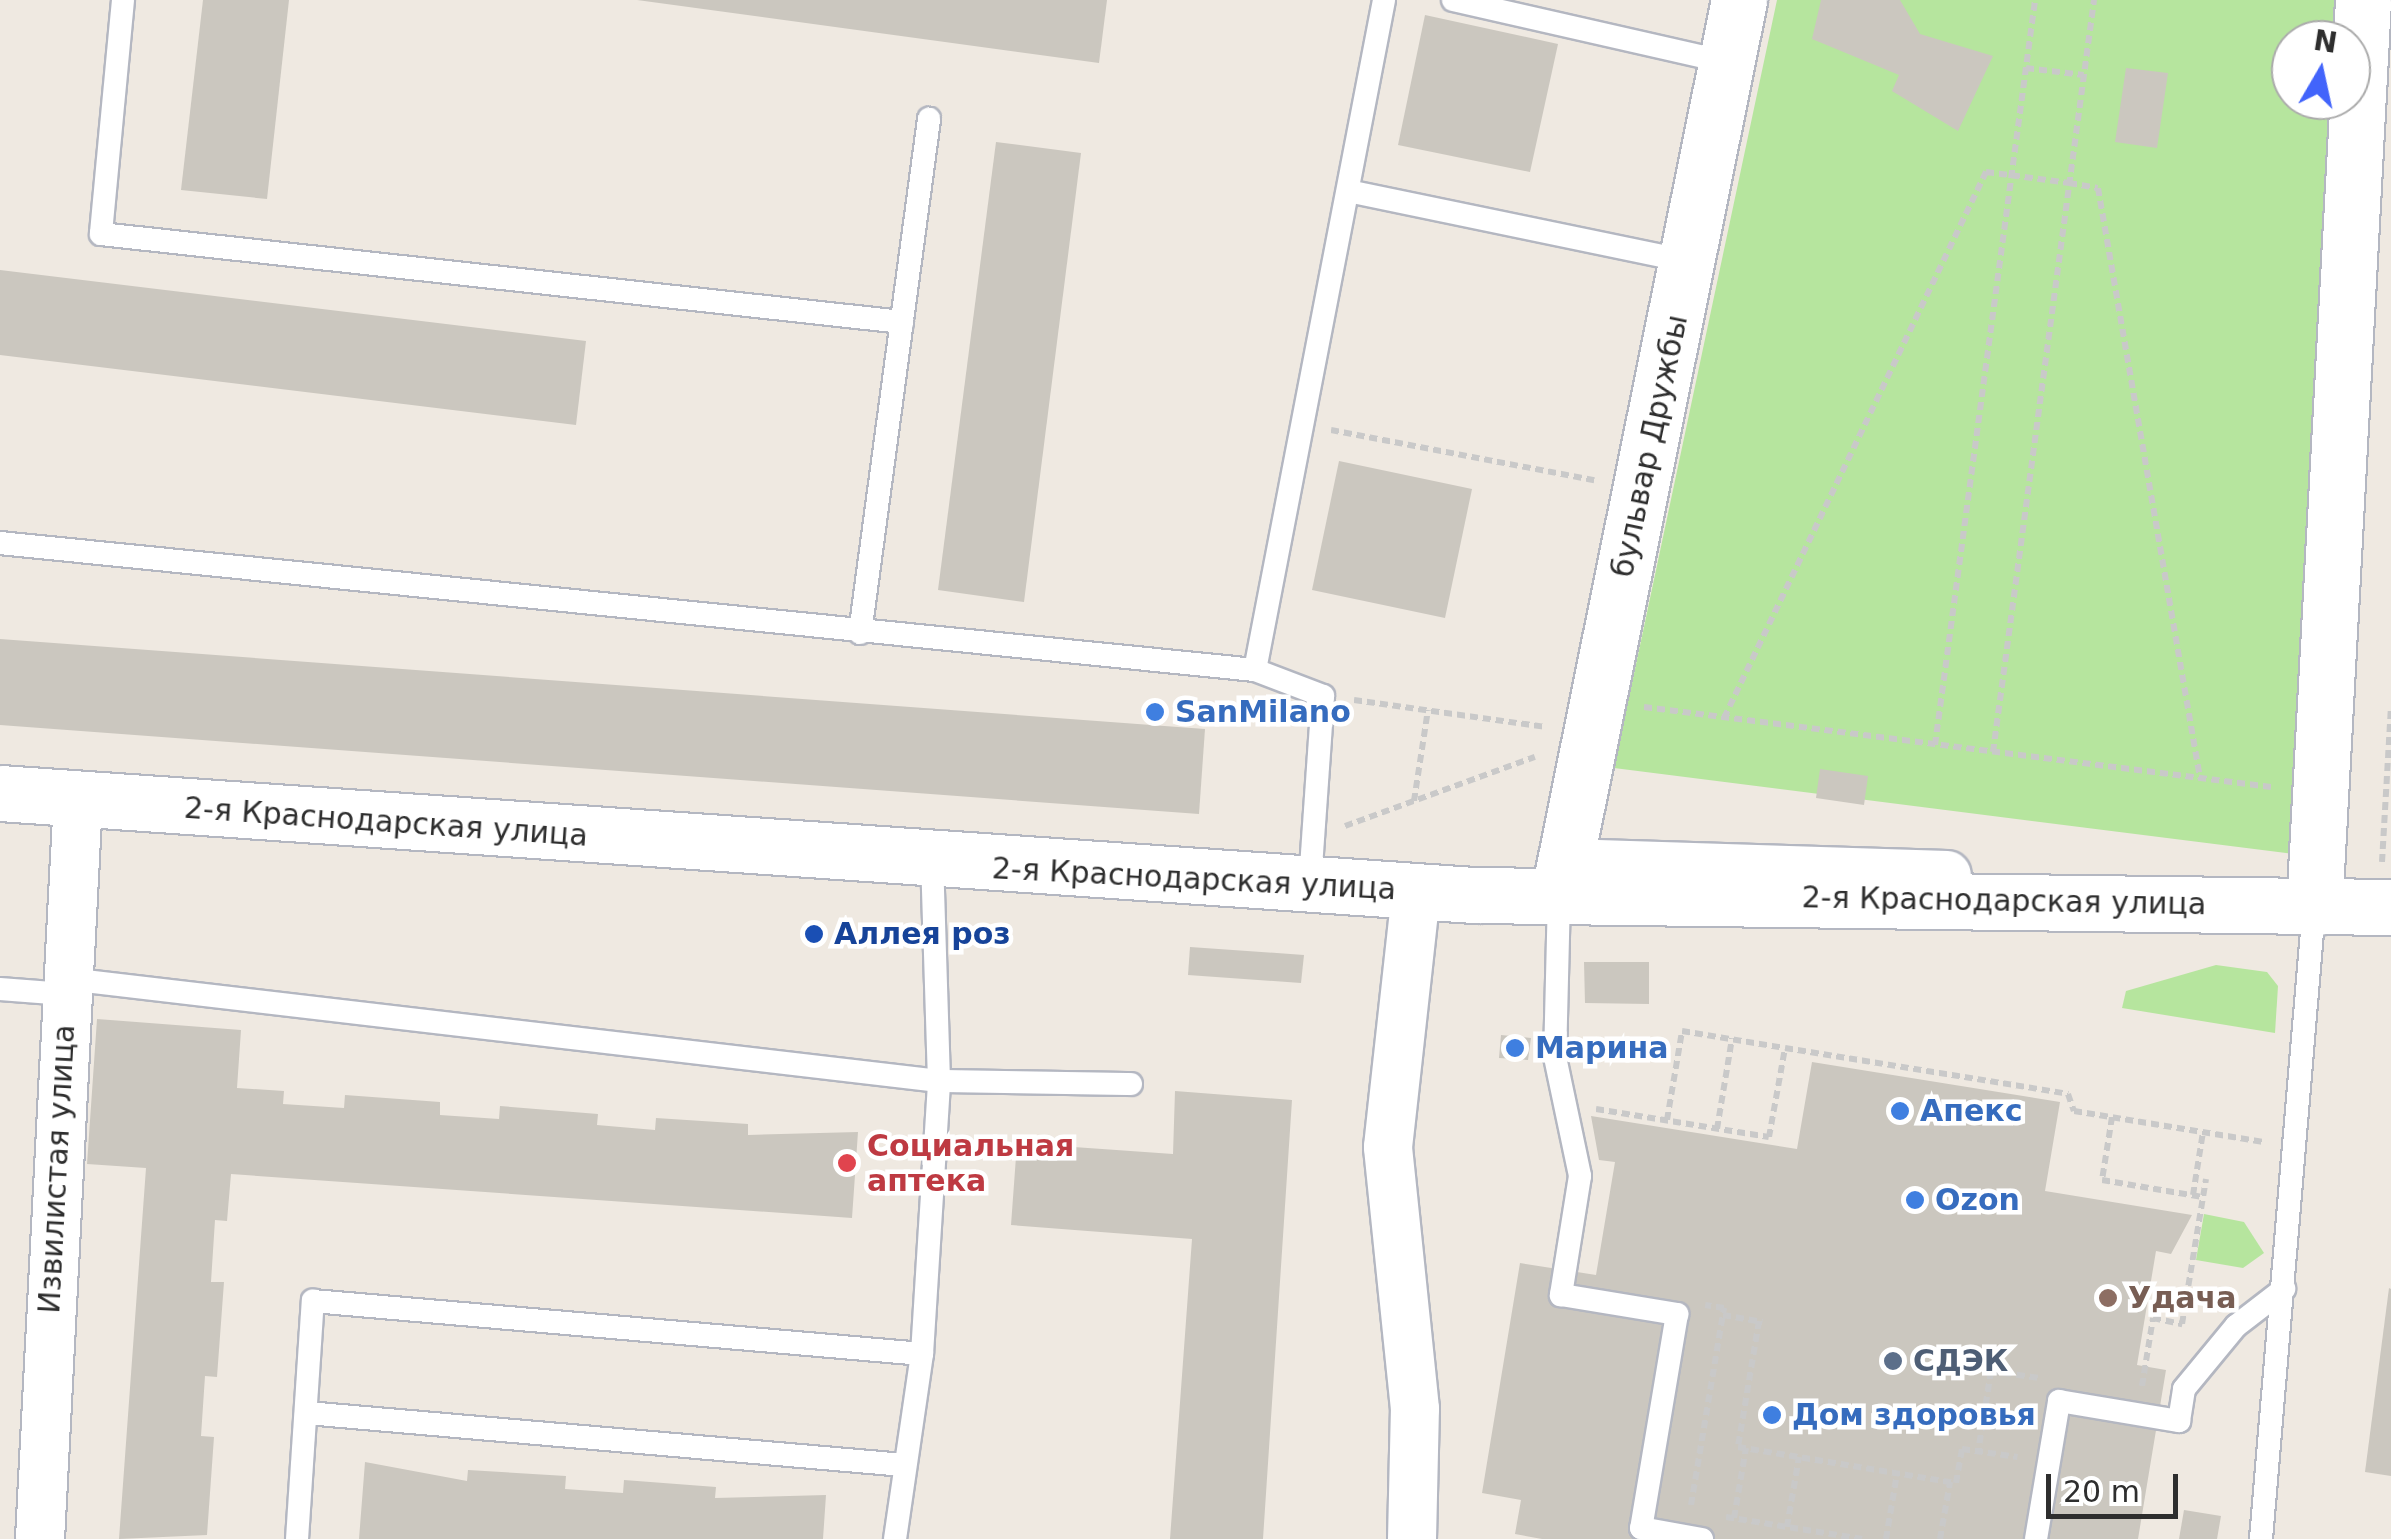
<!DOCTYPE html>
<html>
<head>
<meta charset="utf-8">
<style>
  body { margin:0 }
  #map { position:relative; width:2391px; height:1539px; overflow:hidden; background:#efe9e1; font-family:"DejaVu Sans",sans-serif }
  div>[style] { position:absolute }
  .green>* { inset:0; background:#b6e59e }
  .building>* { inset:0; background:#cbc7bf }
  .path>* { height:6px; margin-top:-3px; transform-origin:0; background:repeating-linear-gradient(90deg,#c9c9c9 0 8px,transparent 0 13px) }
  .roads { filter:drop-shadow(2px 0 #b4b7c1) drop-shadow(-2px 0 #b4b7c1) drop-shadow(0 2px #b4b7c1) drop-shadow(0 -2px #b4b7c1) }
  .lane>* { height:22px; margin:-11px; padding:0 11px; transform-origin:11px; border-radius:11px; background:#fff }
  .street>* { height:48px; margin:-24px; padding:0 24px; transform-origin:24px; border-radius:24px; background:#fff }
  .secondary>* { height:55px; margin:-27.5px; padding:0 27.5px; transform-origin:27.5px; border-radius:27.5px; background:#fff }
  .dots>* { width:28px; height:28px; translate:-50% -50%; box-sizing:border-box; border:5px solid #fff; border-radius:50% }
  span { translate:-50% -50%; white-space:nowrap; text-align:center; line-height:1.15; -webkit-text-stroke:9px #fff; paint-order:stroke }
  .street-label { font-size:30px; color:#2e2e2e }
  .shop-label { font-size:30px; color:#366cbe; font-weight:700 }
  .left { translate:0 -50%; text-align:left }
  .transit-label { font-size:30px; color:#164399; font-weight:700 }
  .health-label { font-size:30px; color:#be3a42; font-weight:700 }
  .education-label { font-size:30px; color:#785e54; font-weight:700 }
  .service-label { font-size:30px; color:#4e5e75; font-weight:700 }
  .north { position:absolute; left:2271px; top:20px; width:100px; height:100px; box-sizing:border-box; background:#fff; border:2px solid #ababab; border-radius:50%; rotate:9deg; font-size:28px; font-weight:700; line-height:40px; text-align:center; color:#2e2e2e }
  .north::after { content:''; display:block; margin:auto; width:35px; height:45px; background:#4264fb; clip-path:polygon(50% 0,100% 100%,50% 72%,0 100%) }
  .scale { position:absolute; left:2046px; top:1474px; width:132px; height:45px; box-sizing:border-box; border:5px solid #2e2e2e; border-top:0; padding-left:12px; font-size:30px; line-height:35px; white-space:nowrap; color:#2e2e2e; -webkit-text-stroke:8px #fff; paint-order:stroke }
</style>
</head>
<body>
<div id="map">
  <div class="green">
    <div style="clip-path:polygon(1777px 0,2348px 0,2346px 40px,2291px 40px,2291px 100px,2343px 100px,2301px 855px,1614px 768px)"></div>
    <div style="clip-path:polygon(2216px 965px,2267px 972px,2278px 986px,2275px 1033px,2122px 1008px,2126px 991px)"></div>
    <div style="clip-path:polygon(2204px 1214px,2244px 1222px,2264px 1253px,2243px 1268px,2196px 1260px)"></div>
  </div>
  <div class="building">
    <div style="clip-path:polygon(203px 0,289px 0,267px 199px,181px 190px)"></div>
    <div style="clip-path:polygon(637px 0,1107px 0,1099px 63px)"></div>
    <div style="clip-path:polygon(1821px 0,1900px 0,1920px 34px,1993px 56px,1958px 131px,1892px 91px,1899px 75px,1812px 39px)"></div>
    <div style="clip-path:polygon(1425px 15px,1558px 44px,1530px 172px,1398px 145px)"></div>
    <div style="clip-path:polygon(2126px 68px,2168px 73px,2157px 148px,2115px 142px)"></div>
    <div style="clip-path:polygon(996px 142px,1081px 153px,1024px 602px,938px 590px)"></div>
    <div style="clip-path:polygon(0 270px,586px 341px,576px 425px,0 355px)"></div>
    <div style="clip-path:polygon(1339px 461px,1472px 489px,1445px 618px,1312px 590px)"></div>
    <div style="clip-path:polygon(0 639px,1205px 729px,1199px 814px,0 725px)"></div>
    <div style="clip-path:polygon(1820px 769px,1868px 776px,1864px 805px,1816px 798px)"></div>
    <div style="clip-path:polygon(1190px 947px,1304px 955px,1301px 983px,1188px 975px)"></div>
    <div style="clip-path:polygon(1584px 962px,1649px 962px,1649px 1004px,1585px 1003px)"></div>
    <div style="clip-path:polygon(97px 1019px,241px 1030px,237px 1088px,284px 1091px,283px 1104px,344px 1108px,345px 1095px,440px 1102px,440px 1115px,499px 1119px,500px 1106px,598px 1114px,597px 1125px,655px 1130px,656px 1118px,748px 1124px,748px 1135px,858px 1132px,852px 1218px,231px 1174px,227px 1221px,215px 1220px,211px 1282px,224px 1282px,217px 1377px,205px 1376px,201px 1436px,214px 1437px,207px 1535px,119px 1539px,146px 1168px,87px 1164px)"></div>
    <div style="clip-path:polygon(1501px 1035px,1531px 1038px,1528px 1060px,1499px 1058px)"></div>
    <div style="clip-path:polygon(1812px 1062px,2060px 1102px,2045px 1191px,2192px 1215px,2171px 1254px,2156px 1251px,2137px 1365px,2166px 1370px,2138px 1539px,1542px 1539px,1515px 1534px,1521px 1500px,1482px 1493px,1520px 1263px,1596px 1275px,1615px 1162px,1599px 1160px,1591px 1116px,1797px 1149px)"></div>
    <div style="clip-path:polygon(1175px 1091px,1292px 1100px,1263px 1539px,1170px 1539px,1192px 1239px,1011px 1225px,1017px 1143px,1173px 1154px)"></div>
    <div style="clip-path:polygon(2389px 1288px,2391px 1289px,2391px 1476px,2365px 1472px)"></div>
    <div style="clip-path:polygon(365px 1462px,467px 1481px,468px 1470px,566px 1476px,565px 1489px,623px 1493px,624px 1480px,716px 1487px,715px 1498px,826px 1495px,823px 1539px,359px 1539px)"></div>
    <div style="clip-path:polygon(2184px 1510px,2221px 1516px,2217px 1539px,2179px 1539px)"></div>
  </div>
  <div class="path">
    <div style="left:2026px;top:68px;width:58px;rotate:6.9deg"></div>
    <div style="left:1331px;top:430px;width:268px;rotate:10.8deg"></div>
    <div style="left:1354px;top:700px;width:193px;rotate:8deg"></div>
    <div style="left:1644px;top:707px;width:632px;rotate:7.27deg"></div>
    <div style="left:1724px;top:718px;width:606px;rotate:-64.37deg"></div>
    <div style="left:1986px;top:172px;width:84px;rotate:7.5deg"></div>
    <div style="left:2069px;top:183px;width:29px;rotate:10deg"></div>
    <div style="left:2098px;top:188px;width:599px;rotate:80.19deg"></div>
    <div style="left:1935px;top:745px;width:752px;rotate:-82.35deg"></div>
    <div style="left:1993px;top:752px;width:759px;rotate:-82.35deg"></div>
    <div style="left:1414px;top:801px;width:92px;rotate:-81.3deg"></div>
    <div style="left:1345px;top:826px;width:202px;rotate:-20deg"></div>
    <div style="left:2382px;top:862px;width:156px;rotate:-86.7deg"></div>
    <div style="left:1596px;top:1109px;width:175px;rotate:9.2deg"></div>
    <div style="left:1769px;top:1137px;width:90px;rotate:-79.8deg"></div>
    <div style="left:1785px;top:1048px;width:287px;rotate:9.2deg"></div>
    <div style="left:2068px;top:1094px;width:18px;rotate:71deg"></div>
    <div style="left:2074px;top:1111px;width:192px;rotate:9.3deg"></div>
    <div style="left:2112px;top:1117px;width:64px;rotate:99deg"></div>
    <div style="left:2102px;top:1180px;width:102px;rotate:9.6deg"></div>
    <div style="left:1667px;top:1120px;width:90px;rotate:-80.4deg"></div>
    <div style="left:1682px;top:1031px;width:104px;rotate:9.4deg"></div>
    <div style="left:1717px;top:1129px;width:92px;rotate:-80.6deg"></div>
    <div style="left:2193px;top:1195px;width:64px;rotate:-81deg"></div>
    <div style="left:1723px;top:1315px;width:40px;rotate:10deg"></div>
    <div style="left:1759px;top:1321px;width:128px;rotate:99.5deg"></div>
    <div style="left:1738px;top:1447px;width:221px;rotate:9.4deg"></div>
    <div style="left:1956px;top:1483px;width:35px;rotate:-80deg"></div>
    <div style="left:1962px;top:1449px;width:56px;rotate:8.3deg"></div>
    <div style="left:1962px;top:1365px;width:30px;rotate:12deg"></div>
    <div style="left:1991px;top:1371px;width:82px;rotate:99.1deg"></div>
    <div style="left:1991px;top:1371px;width:49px;rotate:8.3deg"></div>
    <div style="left:2142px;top:1386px;width:69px;rotate:-80.8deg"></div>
    <div style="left:2153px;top:1318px;width:30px;rotate:12deg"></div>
    <div style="left:2182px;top:1324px;width:147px;rotate:-80.6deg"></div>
    <div style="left:1691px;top:1505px;width:200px;rotate:-80.5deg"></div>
    <div style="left:1724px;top:1308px;width:19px;rotate:-171deg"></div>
    <div style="left:1726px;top:1517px;width:138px;rotate:9.2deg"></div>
    <div style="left:1734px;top:1518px;width:71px;rotate:-80.3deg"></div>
    <div style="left:1787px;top:1527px;width:71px;rotate:-80.3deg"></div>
    <div style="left:1886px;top:1539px;width:67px;rotate:-80.5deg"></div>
    <div style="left:1940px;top:1539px;width:58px;rotate:-80deg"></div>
  </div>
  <div class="roads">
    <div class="lane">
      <div style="left:123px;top:0;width:235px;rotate:95.4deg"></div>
      <div style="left:101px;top:234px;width:806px;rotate:6.27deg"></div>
      <div style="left:1453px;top:0;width:279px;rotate:12.8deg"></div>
      <div style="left:1348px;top:191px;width:346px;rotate:11.7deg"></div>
      <div style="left:0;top:543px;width:1261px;rotate:5.78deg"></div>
      <div style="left:1255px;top:670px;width:73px;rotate:20.9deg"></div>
      <div style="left:1323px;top:696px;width:186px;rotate:94deg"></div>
      <div style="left:860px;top:633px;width:519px;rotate:-82.35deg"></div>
      <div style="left:1255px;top:670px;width:682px;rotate:-79.1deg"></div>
      <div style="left:1559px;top:896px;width:161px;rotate:91.4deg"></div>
      <div style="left:1555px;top:1057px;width:122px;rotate:78.1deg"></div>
      <div style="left:1580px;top:1176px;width:121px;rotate:99.1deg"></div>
      <div style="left:1561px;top:1295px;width:118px;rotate:9.3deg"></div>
      <div style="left:1677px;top:1314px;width:217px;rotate:99.5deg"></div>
      <div style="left:1641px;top:1528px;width:62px;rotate:10.2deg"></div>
      <div style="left:68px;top:979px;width:877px;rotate:6.68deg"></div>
      <div style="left:939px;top:1081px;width:192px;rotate:0.9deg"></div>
      <div style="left:0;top:989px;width:65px;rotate:4.4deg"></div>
      <div style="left:307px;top:1413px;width:599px;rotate:4.98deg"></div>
      <div style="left:297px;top:1539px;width:239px;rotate:-86.2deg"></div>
      <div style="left:313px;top:1301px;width:611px;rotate:4.97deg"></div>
      <div style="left:895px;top:1539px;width:187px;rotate:-81.7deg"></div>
      <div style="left:922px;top:1354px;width:274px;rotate:-86.4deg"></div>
      <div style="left:939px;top:1081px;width:218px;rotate:-91.8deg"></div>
      <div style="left:2036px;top:1539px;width:140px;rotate:-80.5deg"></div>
      <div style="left:2059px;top:1401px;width:122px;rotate:9.5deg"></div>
      <div style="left:2179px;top:1421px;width:32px;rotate:-81deg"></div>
      <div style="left:2184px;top:1389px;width:82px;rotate:-50.5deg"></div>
      <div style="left:2236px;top:1326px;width:61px;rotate:-37.6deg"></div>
      <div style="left:2261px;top:1539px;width:633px;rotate:-85.2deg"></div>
    </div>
    <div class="street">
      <div style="left:1566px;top:863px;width:381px;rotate:1.8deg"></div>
      <div style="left:40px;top:1539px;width:741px;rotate:-87.06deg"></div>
      <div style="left:1412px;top:1539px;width:130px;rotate:-88.7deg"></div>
      <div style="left:1415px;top:1409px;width:263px;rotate:-95.9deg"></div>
      <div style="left:1388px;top:1147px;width:257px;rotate:-83.7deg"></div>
    </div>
    <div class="secondary">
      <div style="left:0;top:793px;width:1479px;rotate:3.96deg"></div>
      <div style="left:1475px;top:895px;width:916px;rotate:0.75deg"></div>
      <div style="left:1559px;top:892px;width:910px;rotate:-78.59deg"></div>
      <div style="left:2314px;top:908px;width:909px;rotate:-86.91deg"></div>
    </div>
  </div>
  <div class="dots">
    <div style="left:1155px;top:712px;background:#3f7fe0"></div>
    <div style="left:814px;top:934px;background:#1a4fb4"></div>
    <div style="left:1515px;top:1048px;background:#3f7fe0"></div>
    <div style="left:1900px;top:1111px;background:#3f7fe0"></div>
    <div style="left:847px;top:1163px;background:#e0444e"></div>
    <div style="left:1915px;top:1200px;background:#3f7fe0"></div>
    <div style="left:2108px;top:1298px;background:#8d6e63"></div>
    <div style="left:1893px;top:1361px;background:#5c6f8a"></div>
    <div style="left:1772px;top:1415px;background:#3f7fe0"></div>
  </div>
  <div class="street-label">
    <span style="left:1650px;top:446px;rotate:-78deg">бульвар Дружбы</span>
    <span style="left:386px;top:822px;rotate:4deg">2-я Краснодарская улица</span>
    <span style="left:1194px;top:879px;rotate:3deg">2-я Краснодарская улица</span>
    <span style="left:2004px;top:901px;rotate:1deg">2-я Краснодарская улица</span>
    <span style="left:57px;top:1169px;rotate:-87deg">Извилистая улица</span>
  </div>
  <div class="shop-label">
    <span class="left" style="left:1175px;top:712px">SanMilano</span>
    <span class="left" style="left:1535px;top:1048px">Марина</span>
    <span class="left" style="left:1920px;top:1111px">Апекс</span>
    <span class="left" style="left:1935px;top:1200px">Ozon</span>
    <span class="left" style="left:1792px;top:1415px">Дом здоровья</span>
  </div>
  <div class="transit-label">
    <span class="left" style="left:834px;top:934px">Аллея роз</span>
  </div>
  <div class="health-label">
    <span class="left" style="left:867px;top:1163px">Социальная<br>аптека</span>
  </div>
  <div class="education-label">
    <span class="left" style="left:2128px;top:1298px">Удача</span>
  </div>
  <div class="service-label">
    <span class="left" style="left:1913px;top:1361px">СДЭК</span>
  </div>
  <div class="north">N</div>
  <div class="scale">20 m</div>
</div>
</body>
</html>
